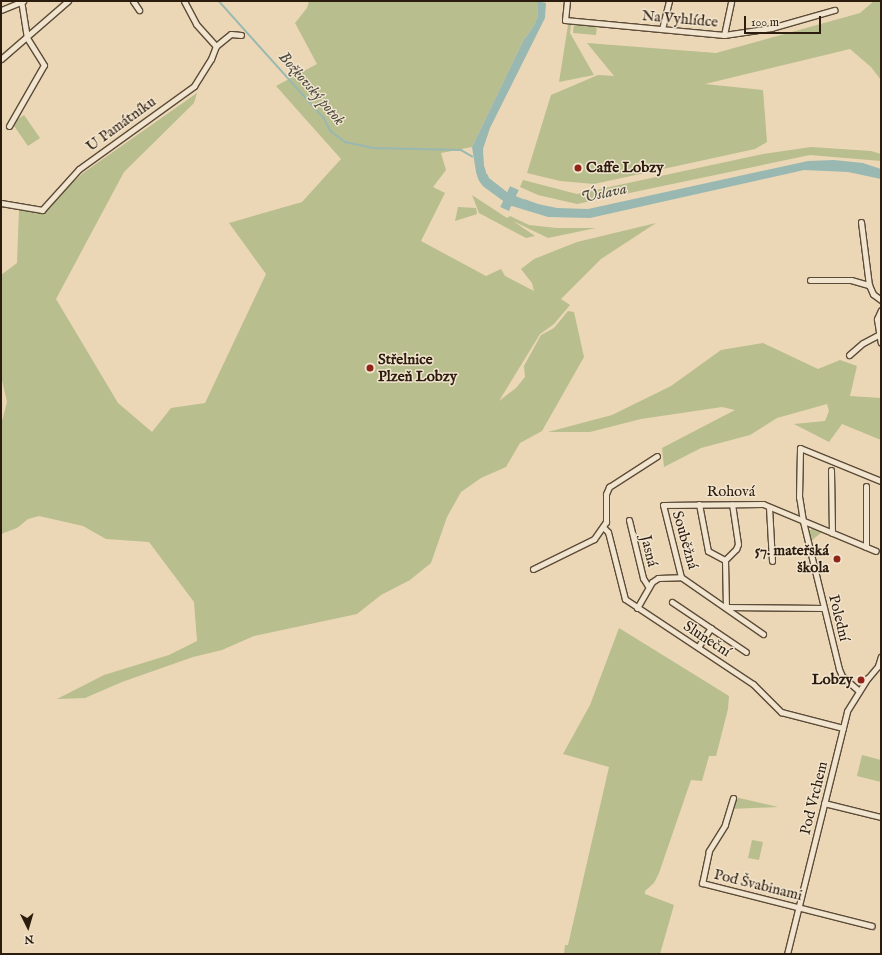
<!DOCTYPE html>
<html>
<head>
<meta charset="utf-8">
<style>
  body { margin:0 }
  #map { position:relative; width:882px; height:955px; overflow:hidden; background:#ebd7b5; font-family:"IM FELL English",serif }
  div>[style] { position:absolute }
  .green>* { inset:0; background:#b8be8d }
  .water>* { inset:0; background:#99b8b2 }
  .pier>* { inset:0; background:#ebd7b5 }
  .stream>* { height:1.5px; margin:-0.75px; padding:0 0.75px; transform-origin:0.75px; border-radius:0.75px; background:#99b8b2 }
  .roads { filter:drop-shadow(1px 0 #5c4b38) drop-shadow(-1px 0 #5c4b38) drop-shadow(0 1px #5c4b38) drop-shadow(0 -1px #5c4b38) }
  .minor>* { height:5px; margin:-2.5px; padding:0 2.5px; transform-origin:2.5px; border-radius:2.5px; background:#f2e5cf }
  .dots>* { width:11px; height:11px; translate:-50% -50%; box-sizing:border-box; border:2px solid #f2e5cf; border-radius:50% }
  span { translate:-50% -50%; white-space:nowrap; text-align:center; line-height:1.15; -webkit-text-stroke:3px #f2e5cf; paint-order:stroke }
  .street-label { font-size:15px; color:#2c1c0e }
  .poi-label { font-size:15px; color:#2c1c0e; font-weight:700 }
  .left { translate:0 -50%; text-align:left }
  .right { translate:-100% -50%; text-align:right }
  .water-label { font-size:16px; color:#4d4b3f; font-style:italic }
  .frame { position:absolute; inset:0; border:2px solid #2c1c0e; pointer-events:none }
  .north { position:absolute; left:8px; top:907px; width:40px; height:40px; -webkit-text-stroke:3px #f2e5cf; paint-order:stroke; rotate:175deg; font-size:11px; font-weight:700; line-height:16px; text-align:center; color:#2c1c0e }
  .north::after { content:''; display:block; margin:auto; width:14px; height:18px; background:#2c1c0e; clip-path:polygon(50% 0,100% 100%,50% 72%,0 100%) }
  .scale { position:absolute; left:744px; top:16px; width:77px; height:18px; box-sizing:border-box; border:2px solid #2c1c0e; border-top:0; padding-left:5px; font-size:12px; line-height:14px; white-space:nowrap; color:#2c1c0e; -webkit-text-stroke:3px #f2e5cf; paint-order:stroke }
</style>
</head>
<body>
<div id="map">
  <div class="green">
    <div style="clip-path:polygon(309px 1px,537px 1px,538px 16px,533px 27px,523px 41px,472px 147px,441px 153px,446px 170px,433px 187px,445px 193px,421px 241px,486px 276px,501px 269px,505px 276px,534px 291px,532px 283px,521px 269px,534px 259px,577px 242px,656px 223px,601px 259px,561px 299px,570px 305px,554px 324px,540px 334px,499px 401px,516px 388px,525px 377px,524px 366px,541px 335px,554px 328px,568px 311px,574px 312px,584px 357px,542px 431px,520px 443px,506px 467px,481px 478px,461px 492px,447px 517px,431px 563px,410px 580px,381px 595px,357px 614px,254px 636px,222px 650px,193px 657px,122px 682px,85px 698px,57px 699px,104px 675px,169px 655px,197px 641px,194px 602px,149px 542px,106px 539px,83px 526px,39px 516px,28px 519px,17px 528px,1px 534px,1px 425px,7px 402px,1px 376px,1px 275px,17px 263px,19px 209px,43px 211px,83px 173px,197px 93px,194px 103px,124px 172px,56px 299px,118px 403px,152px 432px,171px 408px,205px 403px,266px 274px,229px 223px,302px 202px,341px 159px,276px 86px,317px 64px,295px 23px,307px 8px)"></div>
    <div style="clip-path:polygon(874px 1px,881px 1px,881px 80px,871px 67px,850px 49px,705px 84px,763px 90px,767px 142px,755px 149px,594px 184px,560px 181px,527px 173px,551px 95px,598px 75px,614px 76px,587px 43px,716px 53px,860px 13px)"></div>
    <div style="clip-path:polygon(574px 23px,597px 25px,596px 35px,573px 33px)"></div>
    <div style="clip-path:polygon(568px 25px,571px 25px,570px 33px,594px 75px,559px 82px)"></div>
    <div style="clip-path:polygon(24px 115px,40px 138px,28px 146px,12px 123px)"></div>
    <div style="clip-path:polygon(811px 147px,871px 151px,881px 154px,881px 161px,810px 155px,577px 204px,538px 195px,520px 187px,523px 180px,577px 194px,763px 154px)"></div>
    <div style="clip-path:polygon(472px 195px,507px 218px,510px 216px,529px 225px,557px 228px,596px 228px,548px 238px,513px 221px,535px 236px,526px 238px,479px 213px)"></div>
    <div style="clip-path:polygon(458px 207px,476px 208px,477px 214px,455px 221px)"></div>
    <div style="clip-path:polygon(763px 343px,818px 369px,840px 360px,857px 366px,850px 396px,881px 398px,881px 440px,842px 424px,829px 442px,794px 424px,825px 421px,829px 411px,827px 404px,777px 418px,750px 435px,701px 448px,664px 467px,662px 448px,735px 410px,722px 407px,641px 419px,590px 432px,548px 432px,612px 415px,671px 386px,721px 350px)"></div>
    <div style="clip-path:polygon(813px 528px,822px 532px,811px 541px,808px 532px)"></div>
    <div style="clip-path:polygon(619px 628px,729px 696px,728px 709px,716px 756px,709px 756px,702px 781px,691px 780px,659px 873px,654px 883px,645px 891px,645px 894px,674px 905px,660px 954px,564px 954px,565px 945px,568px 945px,609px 767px,563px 754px,590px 705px)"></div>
    <div style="clip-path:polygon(862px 755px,881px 760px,881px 782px,857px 776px)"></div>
    <div style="clip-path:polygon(735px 797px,778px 807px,730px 809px)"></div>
    <div style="clip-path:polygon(752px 840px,763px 842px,759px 860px,748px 858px)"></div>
  </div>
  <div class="water">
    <div style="clip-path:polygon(537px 1px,546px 3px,545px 18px,490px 128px,483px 149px,486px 173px,507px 192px,510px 186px,519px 190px,516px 196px,538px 204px,557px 208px,588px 209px,808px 161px,834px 160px,863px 163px,881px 169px,881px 179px,848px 172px,804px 170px,590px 218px,548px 217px,512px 206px,509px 212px,500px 207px,503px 201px,485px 189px,477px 178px,472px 147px,523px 41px,533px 27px,538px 16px)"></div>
  </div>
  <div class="pier">
    <div style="clip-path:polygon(483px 149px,491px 177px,506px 189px,510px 184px,520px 188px,519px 195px,525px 200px,516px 196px,519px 190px,510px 186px,507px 192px,489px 178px,484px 166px)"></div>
    <div style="clip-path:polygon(470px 156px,480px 184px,503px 201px,500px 207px,509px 211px,511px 206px,521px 212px,512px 208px,508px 214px,498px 209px,500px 202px,484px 190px,475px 179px)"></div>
  </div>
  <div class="stream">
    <div style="left:219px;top:1px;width:157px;rotate:48.1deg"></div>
    <div style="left:324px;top:118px;width:15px;rotate:62deg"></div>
    <div style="left:331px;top:131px;width:18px;rotate:38deg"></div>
    <div style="left:345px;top:142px;width:30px;rotate:12deg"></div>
    <div style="left:374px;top:148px;width:87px;rotate:1.3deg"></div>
    <div style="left:461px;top:150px;width:13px;rotate:29deg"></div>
  </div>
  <div class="roads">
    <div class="minor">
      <div style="left:133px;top:1px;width:11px;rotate:56deg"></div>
      <div style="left:184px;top:1px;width:26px;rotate:62deg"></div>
      <div style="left:196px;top:24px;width:30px;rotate:48deg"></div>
      <div style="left:567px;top:1px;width:19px;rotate:96deg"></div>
      <div style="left:565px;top:20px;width:160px;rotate:5.4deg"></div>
      <div style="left:724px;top:35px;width:48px;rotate:-8.5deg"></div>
      <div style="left:771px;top:28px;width:66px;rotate:-15.9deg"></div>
      <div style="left:1px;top:10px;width:24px;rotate:-22deg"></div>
      <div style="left:662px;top:29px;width:29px;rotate:-76deg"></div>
      <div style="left:724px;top:35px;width:35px;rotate:-78deg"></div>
      <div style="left:1px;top:59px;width:89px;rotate:-40.9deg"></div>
      <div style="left:9px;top:126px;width:70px;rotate:-60.2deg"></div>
      <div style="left:44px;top:65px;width:32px;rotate:-122deg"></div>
      <div style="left:27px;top:38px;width:36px;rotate:-99deg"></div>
      <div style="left:1px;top:203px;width:42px;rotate:9.7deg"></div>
      <div style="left:42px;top:210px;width:55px;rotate:-47.9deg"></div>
      <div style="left:79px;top:169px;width:142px;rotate:-35.8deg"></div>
      <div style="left:194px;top:86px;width:32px;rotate:-58deg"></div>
      <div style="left:211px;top:59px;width:14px;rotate:-69deg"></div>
      <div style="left:216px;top:46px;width:19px;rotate:-39deg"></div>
      <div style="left:231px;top:34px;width:10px;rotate:6deg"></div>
      <div style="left:861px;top:222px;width:64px;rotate:82.8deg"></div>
      <div style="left:810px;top:280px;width:41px"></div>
      <div style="left:851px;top:280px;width:19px;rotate:16deg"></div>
      <div style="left:869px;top:285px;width:10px;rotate:66deg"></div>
      <div style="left:873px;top:294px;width:10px;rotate:37deg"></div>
      <div style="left:881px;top:310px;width:10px;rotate:114deg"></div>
      <div style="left:877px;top:319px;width:24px;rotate:81deg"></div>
      <div style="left:849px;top:355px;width:18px;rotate:-41deg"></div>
      <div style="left:863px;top:343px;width:17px;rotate:-28deg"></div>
      <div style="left:831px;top:470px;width:63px;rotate:89.1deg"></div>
      <div style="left:866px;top:486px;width:61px;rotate:90deg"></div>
      <div style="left:699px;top:504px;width:48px;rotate:79.2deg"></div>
      <div style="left:708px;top:551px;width:19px;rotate:28deg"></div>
      <div style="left:769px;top:507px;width:54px;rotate:86.8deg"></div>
      <div style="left:629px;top:520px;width:60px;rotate:76.4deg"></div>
      <div style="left:643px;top:578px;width:9px;rotate:58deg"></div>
      <div style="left:603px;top:527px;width:7px;rotate:45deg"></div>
      <div style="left:608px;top:532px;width:69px;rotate:75.8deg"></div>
      <div style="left:625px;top:599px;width:154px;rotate:33.6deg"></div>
      <div style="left:753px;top:684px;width:40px;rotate:45deg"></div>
      <div style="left:781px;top:712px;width:64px;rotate:14.5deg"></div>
      <div style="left:725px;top:560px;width:47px;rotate:88.8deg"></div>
      <div style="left:726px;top:607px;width:98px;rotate:0.6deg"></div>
      <div style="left:725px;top:560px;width:16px;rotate:-45deg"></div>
      <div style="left:736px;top:549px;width:5px;rotate:-68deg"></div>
      <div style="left:738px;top:544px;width:40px;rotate:-98.5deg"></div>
      <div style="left:533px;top:569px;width:68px;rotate:-26.2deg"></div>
      <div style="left:594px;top:539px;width:21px;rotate:-55deg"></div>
      <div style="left:606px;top:522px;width:28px;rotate:-90deg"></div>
      <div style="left:606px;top:494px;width:8px;rotate:-67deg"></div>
      <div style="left:609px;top:487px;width:57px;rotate:-32.9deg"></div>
      <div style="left:672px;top:602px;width:89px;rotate:34deg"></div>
      <div style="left:637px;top:608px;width:30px;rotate:-60deg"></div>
      <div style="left:652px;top:582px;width:7px;rotate:-34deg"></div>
      <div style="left:658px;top:578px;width:23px;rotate:-2deg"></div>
      <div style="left:763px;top:634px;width:100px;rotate:-145.2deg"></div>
      <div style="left:681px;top:577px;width:74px;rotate:-104deg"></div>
      <div style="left:663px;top:505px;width:100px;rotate:-0.6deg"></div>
      <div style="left:763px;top:504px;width:122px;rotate:22.6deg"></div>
      <div style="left:698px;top:647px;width:23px;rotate:-56deg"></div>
      <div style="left:859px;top:691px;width:23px;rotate:-139deg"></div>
      <div style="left:842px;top:676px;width:8px;rotate:-113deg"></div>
      <div style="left:839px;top:669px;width:152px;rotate:-103.7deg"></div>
      <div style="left:803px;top:521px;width:24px;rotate:-99deg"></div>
      <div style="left:799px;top:497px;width:49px;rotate:-88.8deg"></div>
      <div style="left:800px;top:448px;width:87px;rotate:22.2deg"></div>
      <div style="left:733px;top:798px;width:28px;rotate:107deg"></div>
      <div style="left:725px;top:825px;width:31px;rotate:122deg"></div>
      <div style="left:709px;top:851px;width:33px;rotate:102deg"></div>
      <div style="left:702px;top:883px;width:175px;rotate:14.2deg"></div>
      <div style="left:824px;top:803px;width:59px;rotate:13.8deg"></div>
      <div style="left:787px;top:954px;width:250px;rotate:-76.1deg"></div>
      <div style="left:847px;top:711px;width:39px;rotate:-58deg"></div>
      <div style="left:868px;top:678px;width:16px;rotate:-50deg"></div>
      <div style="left:878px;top:666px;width:10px;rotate:-73deg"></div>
    </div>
  </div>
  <div class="dots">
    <div style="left:578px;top:168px;background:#8f2418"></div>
    <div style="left:370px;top:368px;background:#8f2418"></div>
    <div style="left:837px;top:559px;background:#8f2418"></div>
    <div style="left:861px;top:680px;background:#8f2418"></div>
  </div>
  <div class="street-label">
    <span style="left:680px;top:19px;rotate:5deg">Na Vyhlídce</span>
    <span style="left:121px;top:124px;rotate:-36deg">U Památníku</span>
    <span style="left:731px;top:492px">Rohová</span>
    <span style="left:685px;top:540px;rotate:74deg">Souběžná</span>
    <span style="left:649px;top:551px;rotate:76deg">Jasná</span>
    <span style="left:839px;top:618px;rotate:76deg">Polední</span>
    <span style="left:707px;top:639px;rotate:33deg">Sluneční</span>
    <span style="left:814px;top:798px;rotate:-76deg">Pod Vrchem</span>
    <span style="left:758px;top:885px;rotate:14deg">Pod Švabinami</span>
  </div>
  <div class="poi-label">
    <span class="left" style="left:586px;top:168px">Caffe Lobzy</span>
    <span class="left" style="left:378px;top:368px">Střelnice<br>Plzeň Lobzy</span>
    <span class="right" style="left:829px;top:559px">57. mateřská<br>škola</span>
    <span class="right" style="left:853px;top:680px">Lobzy</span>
  </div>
  <div class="water-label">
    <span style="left:311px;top:89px;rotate:49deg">Božkovský potok</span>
    <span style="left:604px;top:194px;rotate:-12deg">Úslava</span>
  </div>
  <div class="frame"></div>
  <div class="north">N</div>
  <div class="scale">100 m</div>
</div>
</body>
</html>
